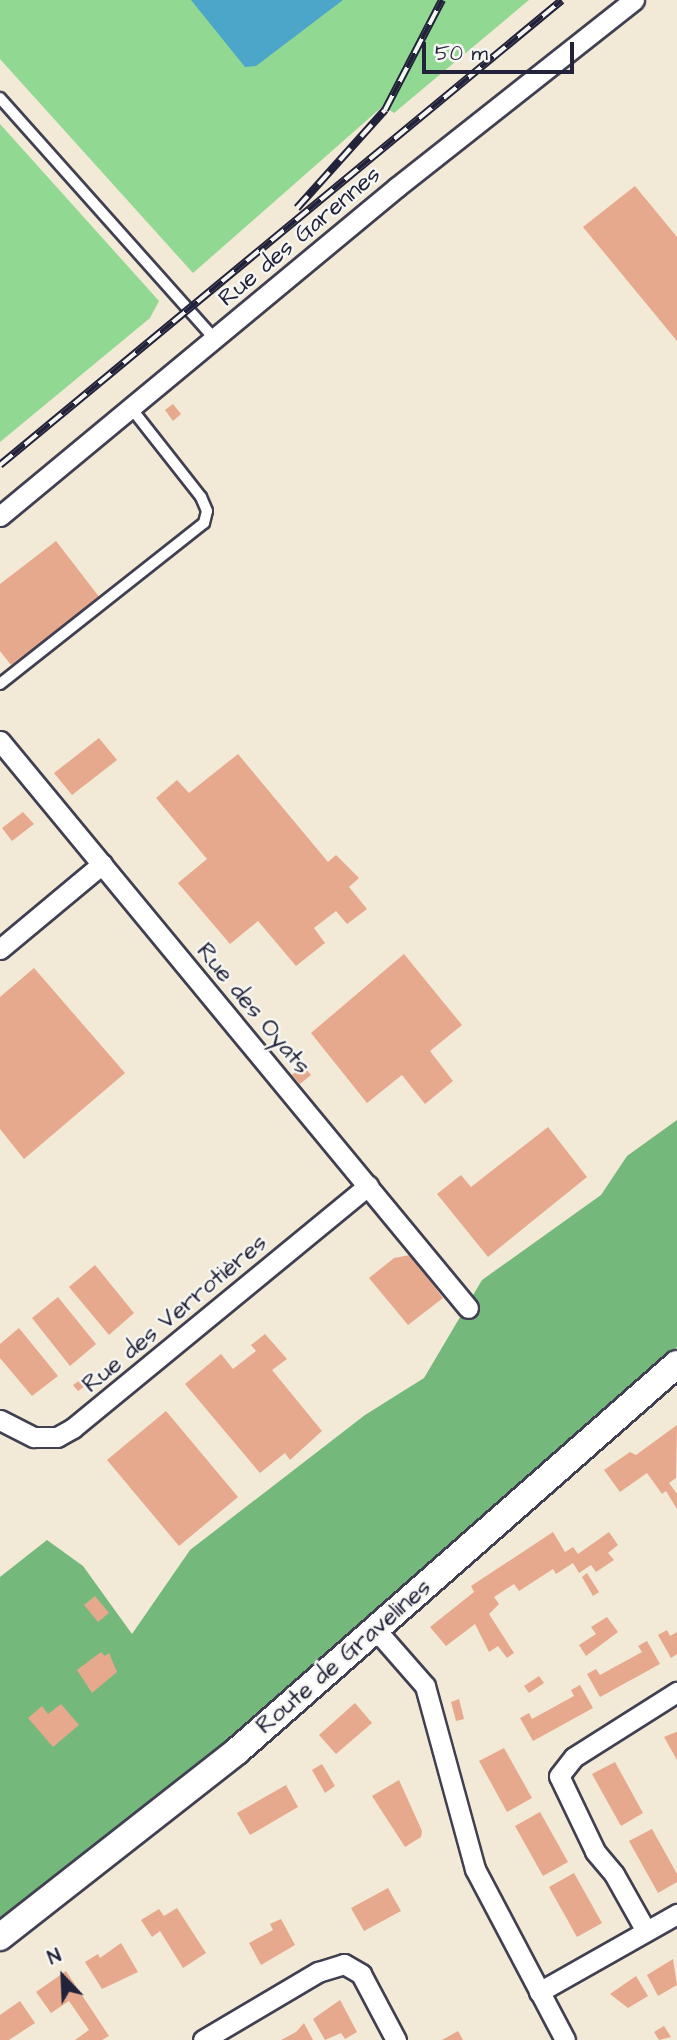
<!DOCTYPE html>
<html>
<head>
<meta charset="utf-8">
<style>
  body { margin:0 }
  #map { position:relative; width:677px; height:2040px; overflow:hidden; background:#f2e9d6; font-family:"Architects Daughter",sans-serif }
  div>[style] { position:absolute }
  .green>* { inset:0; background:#91d892 }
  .forest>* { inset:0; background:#74b87c }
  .water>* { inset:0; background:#4ba6c9 }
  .building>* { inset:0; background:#e7a98d }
  .roads { filter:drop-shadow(2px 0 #414052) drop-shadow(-2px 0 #414052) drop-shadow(0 2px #414052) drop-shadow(0 -2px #414052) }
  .service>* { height:10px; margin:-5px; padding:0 5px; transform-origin:5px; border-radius:5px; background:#fff }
  .minor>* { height:19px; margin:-9.5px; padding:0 9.5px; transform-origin:9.5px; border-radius:9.5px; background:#fff }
  .secondary>* { height:26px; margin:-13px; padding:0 13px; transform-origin:13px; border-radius:13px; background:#fff }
  .rail>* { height:8px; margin-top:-4px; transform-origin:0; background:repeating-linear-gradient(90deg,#f6f6f2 0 16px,#22223b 0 32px); box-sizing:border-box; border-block:2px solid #22223b }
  span { translate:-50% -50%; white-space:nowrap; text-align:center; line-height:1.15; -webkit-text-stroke:5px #f6f6f2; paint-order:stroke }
  .street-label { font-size:24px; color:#22223b }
  .north { position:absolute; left:28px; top:1942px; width:70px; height:70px; -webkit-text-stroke:5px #f6f6f2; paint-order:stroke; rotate:337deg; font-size:19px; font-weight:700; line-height:28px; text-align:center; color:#22223b }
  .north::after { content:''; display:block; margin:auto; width:24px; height:32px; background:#22223b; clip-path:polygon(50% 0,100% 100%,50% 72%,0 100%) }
  .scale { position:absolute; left:422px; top:42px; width:152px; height:32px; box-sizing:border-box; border:4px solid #22223b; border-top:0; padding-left:9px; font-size:21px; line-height:24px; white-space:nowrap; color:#22223b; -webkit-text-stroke:5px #f6f6f2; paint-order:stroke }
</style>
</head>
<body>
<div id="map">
  <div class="green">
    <div style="clip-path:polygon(0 0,529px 0,394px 113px,383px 106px,193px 273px,0 59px)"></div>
    <div style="clip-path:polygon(0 124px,159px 301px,150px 318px,0 442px)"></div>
  </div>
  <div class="forest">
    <div style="clip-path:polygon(677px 1120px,677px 1347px,193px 1773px,0 1919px,0 1577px,47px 1540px,83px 1566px,132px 1634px,190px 1550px,365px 1415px,424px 1378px,482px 1280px,601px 1195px,627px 1156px)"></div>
  </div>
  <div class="water">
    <div style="clip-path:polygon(191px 0,343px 0,256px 66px,245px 67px)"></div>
  </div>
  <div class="building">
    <div style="clip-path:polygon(635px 186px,677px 237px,677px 341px,583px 227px)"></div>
    <div style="clip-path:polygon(173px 404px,181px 414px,173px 421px,165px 410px)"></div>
    <div style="clip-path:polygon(56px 541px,100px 598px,11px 665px,0 651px,0 584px)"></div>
    <div style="clip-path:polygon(99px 738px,117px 760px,72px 795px,54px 773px)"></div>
    <div style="clip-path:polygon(238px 754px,328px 862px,336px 855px,359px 878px,349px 887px,367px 909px,347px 924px,336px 911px,314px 928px,325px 943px,296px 966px,258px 921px,230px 944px,178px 883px,207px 859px,156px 798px,177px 780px,189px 793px)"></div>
    <div style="clip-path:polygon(23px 812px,34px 824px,12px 841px,2px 828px)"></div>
    <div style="clip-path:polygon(404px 954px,462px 1025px,430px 1051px,453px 1081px,425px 1104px,402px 1075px,367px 1103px,311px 1033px)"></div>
    <div style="clip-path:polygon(34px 968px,125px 1073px,24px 1159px,0 1129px,0 997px)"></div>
    <div style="clip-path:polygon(303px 1065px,311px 1075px,300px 1084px,292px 1075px)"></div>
    <div style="clip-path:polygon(548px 1127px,587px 1177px,488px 1257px,437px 1194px,461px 1175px,471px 1187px)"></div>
    <div style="clip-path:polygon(410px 1255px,443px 1298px,408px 1325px,369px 1278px,394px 1258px)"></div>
    <div style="clip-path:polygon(95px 1265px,134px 1313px,109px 1335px,69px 1287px)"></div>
    <div style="clip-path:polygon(58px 1297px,96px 1344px,70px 1366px,32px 1318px)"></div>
    <div style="clip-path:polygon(19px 1328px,58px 1376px,32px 1396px,0 1358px,0 1344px)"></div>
    <div style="clip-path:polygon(265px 1334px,287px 1359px,272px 1370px,322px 1431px,290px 1460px,285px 1453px,260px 1473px,185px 1384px,221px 1354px,233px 1369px,256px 1351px,251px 1345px)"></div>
    <div style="clip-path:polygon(89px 1374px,94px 1380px,78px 1391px,73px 1385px)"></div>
    <div style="clip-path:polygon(166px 1411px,238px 1497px,179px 1546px,107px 1460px)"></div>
    <div style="clip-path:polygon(677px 1425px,676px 1478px,669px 1483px,677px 1494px,677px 1509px,666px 1491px,662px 1494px,647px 1473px,620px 1492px,604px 1470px,630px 1452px,636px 1455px)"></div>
    <div style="clip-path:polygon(553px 1532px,565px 1552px,573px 1547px,578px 1554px,609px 1532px,618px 1545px,608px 1553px,614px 1560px,596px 1572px,591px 1565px,579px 1573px,573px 1563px,556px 1574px,553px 1569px,519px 1591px,514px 1584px,494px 1597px,499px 1604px,489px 1614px,514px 1653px,507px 1658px,498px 1646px,489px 1652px,475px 1624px,446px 1646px,430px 1627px,474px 1592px,471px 1586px)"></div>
    <div style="clip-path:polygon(587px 1573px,599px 1592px,593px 1596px,582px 1577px)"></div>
    <div style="clip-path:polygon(95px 1596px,109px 1613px,98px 1622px,84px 1605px)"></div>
    <div style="clip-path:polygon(607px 1617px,618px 1632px,586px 1656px,579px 1645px,596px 1634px,591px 1627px)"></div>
    <div style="clip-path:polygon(667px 1630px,670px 1636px,677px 1632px,677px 1654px,671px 1658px,658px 1635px)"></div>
    <div style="clip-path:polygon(647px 1641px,660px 1664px,600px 1697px,587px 1674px,596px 1669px,600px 1675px,642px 1652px,638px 1646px)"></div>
    <div style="clip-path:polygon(101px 1652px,105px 1656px,109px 1653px,117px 1672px,92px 1693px,77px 1670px)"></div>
    <div style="clip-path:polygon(539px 1676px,544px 1683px,529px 1693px,524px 1686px)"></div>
    <div style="clip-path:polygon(580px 1685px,593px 1708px,533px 1741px,520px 1718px,529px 1713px,532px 1719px,574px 1696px,571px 1690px)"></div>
    <div style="clip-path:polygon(459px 1699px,464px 1719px,456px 1721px,451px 1702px)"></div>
    <div style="clip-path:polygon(355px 1703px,372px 1723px,336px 1754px,319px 1735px)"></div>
    <div style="clip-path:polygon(61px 1704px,79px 1725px,53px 1747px,28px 1718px,42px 1706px,48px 1714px)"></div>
    <div style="clip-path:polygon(676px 1732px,677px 1732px,677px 1760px,664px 1737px)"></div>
    <div style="clip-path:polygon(504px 1748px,532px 1798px,507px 1812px,479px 1761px)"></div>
    <div style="clip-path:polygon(615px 1762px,643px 1813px,621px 1826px,592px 1774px)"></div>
    <div style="clip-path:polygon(322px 1764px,335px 1786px,325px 1793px,312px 1770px)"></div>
    <div style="clip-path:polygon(399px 1780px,422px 1831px,421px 1837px,405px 1847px,372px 1796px)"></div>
    <div style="clip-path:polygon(286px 1785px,298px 1807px,250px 1835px,237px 1813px)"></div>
    <div style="clip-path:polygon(540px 1812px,568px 1862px,543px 1876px,515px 1826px)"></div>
    <div style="clip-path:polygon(652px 1829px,677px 1874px,677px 1882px,658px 1893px,629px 1841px)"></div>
    <div style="clip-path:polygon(574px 1873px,602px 1923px,577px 1937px,549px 1887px)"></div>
    <div style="clip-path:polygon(388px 1888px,401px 1911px,364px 1931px,351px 1908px)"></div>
    <div style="clip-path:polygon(177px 1908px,206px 1953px,183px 1968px,160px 1931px,152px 1937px,141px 1920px,159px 1909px,164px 1916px)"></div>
    <div style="clip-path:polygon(281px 1919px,295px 1945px,261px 1965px,249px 1943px,273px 1930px,270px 1924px)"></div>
    <div style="clip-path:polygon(121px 1943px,138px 1972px,102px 1989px,85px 1962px,98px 1954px,100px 1958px)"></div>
    <div style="clip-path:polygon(673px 1959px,677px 1985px,658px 1996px,647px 1975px)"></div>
    <div style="clip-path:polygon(66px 1971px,109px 2036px,102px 2040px,75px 2040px,89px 2030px,69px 2001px,51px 2013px,36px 1992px)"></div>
    <div style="clip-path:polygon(636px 1976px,648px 1996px,628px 2008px,610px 1994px)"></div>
    <div style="clip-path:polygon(340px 2000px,357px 2032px,345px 2039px,341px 2033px,325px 2040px,313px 2019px)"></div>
    <div style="clip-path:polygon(20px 2001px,35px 2023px,9px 2040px,0 2040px,0 2015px)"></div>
    <div style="clip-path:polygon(304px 2023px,313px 2040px,281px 2040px,296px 2032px)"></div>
    <div style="clip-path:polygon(664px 2026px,671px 2037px,659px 2040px,654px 2032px)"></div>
    <div style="clip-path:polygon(458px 2031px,463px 2040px,442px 2040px)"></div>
  </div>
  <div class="roads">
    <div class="service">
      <div style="left:0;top:98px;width:323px;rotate:48.3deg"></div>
      <div style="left:0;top:684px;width:260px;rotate:-38.3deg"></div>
      <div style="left:204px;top:523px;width:12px;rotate:-76deg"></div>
      <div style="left:207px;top:511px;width:15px;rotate:-113deg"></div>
      <div style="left:201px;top:497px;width:113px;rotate:-128.2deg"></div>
    </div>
    <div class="minor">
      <div style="left:0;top:516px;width:516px;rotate:-39.65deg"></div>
      <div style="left:397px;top:187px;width:302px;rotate:-38.3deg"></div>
      <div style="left:0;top:741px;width:735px;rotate:50.46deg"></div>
      <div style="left:0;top:949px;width:133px;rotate:-39.8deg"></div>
      <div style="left:0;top:1420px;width:38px;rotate:27deg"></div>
      <div style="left:34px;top:1437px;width:23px"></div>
      <div style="left:57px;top:1437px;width:18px;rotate:-29deg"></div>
      <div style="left:73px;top:1428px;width:382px;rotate:-39.4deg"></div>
      <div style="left:376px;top:1630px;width:74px;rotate:48.8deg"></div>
      <div style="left:425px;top:1686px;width:190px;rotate:74.7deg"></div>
      <div style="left:475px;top:1869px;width:193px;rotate:62.2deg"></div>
      <div style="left:646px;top:1931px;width:65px;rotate:-119.3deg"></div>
      <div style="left:614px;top:1874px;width:30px;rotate:-130deg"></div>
      <div style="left:595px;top:1851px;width:83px;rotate:-115.6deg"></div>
      <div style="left:559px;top:1776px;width:24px;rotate:-52deg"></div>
      <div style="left:574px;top:1757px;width:122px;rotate:-32.3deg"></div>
      <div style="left:539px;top:1992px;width:159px;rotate:-29.5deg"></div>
      <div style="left:203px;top:2040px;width:134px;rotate:-30.6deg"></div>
      <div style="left:318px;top:1972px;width:27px;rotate:-17deg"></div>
      <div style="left:344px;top:1964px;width:20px;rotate:30deg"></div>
      <div style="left:361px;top:1974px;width:75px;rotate:62.1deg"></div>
    </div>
    <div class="secondary">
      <div style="left:0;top:1937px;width:301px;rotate:-38.1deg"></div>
      <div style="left:237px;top:1751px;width:586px;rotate:-41.33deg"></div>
    </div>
  </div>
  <div class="rail">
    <div style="left:297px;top:208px;width:132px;rotate:-48.1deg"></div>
    <div style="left:385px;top:110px;width:124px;rotate:-62.6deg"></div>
    <div style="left:0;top:465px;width:729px;rotate:-39.6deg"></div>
  </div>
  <div class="street-label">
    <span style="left:300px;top:237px;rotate:-40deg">Rue des Garennes</span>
    <span style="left:253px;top:1009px;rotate:50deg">Rue des Oyats</span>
    <span style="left:175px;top:1314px;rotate:-40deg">Rue des Verrotières</span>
    <span style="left:344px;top:1657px;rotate:-41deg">Route de Gravelines</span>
  </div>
  <div class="north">N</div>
  <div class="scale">50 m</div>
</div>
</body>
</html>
